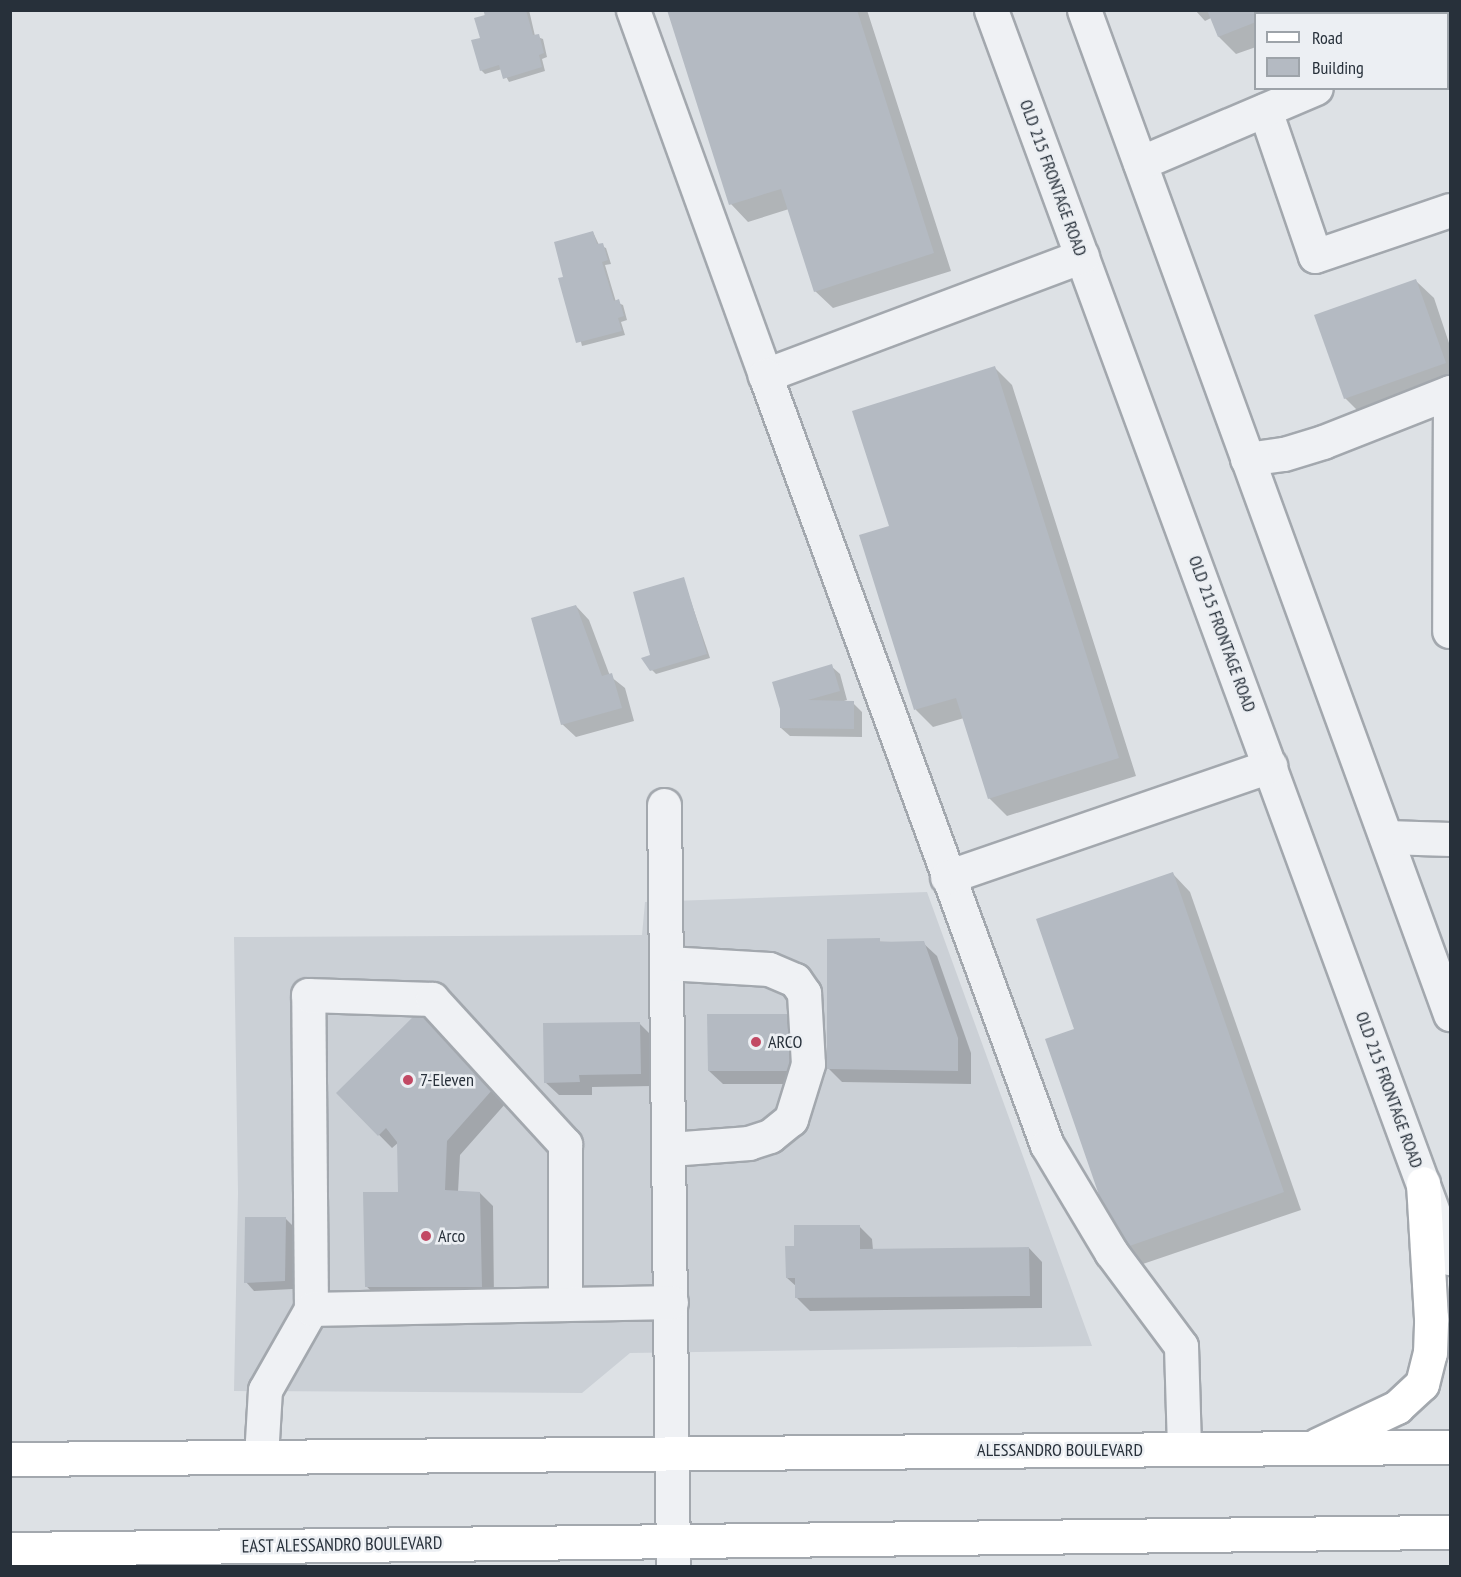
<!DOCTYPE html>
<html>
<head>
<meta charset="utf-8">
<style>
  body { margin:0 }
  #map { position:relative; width:1461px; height:1577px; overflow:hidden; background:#dde1e5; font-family:"PT Sans Narrow",sans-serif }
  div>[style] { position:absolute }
  .built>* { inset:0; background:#cbd0d6 }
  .shadow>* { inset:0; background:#0003 }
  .building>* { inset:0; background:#b4bac2 }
  .roads { filter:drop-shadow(2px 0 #a3a8ae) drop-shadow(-2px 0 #a3a8ae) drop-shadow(0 2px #a3a8ae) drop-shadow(0 -2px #a3a8ae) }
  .minor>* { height:33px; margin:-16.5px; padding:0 16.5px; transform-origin:16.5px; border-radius:16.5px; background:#eff1f4 }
  .major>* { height:33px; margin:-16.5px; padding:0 16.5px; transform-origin:16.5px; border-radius:16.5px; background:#fff }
  .dots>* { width:16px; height:16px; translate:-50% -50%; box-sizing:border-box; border:3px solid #eceff3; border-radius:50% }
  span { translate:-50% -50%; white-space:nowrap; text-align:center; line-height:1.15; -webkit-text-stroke:5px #eceff3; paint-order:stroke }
  .street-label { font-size:18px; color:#27303a }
  .poi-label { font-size:18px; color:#27303a }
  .left { translate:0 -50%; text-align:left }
  .frame { position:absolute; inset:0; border:12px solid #27303a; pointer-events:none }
  .legend { position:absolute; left:1254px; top:12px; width:195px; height:78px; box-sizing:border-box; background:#eceff3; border:2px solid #9da3a9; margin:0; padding:8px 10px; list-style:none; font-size:18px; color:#27303a }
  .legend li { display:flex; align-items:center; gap:12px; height:30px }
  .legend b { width:30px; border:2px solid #9da3a9 }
</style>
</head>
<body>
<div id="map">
  <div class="built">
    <div style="clip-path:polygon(927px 892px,1092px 1346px,630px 1353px,582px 1393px,234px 1391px,238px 1193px,234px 937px,642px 935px,645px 902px)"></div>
  </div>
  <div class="shadow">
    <div style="clip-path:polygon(485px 10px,529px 10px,535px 36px,543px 39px,547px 57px,542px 59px,545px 71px,509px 82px,502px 69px,485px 74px,481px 70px)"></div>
    <div style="clip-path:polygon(669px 10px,867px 10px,951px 271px,833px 308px,815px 291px,789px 209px,748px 222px,731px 204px)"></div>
    <div style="clip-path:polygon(1195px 10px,1319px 10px,1320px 14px,1256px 14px,1256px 47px,1236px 54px,1219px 37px,1211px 18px,1205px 21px)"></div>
    <div style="clip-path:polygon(593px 232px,599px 245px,606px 248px,611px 264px,605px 265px,616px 302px,623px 305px,627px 320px,621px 322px,625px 335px,582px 346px,565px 278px)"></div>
    <div style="clip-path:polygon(1416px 281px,1434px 298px,1450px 346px,1450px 385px,1363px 416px,1345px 398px)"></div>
    <div style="clip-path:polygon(995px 368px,1012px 385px,1136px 776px,1007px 816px,989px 798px,964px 718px,933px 727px,916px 710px,890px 527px)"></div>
    <div style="clip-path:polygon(683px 578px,710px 658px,656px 674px,652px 670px,651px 656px)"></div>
    <div style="clip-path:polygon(576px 606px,589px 620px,610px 676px,625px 688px,634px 721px,576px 737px,562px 724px)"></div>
    <div style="clip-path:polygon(831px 666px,840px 674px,847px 700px,841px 702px,853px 703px,862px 712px,862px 737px,790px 736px,781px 728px)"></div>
    <div style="clip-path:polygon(1173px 874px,1190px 892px,1301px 1210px,1137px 1266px,1119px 1249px,1075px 1030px)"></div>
    <div style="clip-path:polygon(829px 940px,923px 943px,937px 956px,971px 1053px,971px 1084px,842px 1082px,829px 1069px)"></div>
    <div style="clip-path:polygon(418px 1014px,506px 1103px,460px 1155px,458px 1192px,480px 1193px,493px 1206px,494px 1300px,380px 1299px,366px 1286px,400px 1194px,399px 1142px,392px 1148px,338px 1093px)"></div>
    <div style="clip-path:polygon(709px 1016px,809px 1084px,723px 1084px,709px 1071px)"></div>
    <div style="clip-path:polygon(639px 1023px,652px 1036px,653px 1086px,592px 1087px,592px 1095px,559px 1095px,545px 1082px)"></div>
    <div style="clip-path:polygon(285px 1218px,294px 1227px,293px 1289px,254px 1291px,246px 1282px)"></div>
    <div style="clip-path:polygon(859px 1226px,872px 1239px,873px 1250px,1029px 1248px,1042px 1262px,1042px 1308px,810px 1311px,797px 1298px,797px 1287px,787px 1278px,796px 1247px)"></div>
  </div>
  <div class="building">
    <div style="clip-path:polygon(483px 10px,526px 10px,533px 35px,539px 34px,544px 53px,539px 55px,542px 67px,503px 79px,499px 65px,480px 71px,471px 40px,480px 38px,474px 18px,485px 15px)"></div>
    <div style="clip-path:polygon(667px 10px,857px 10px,934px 253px,814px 292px,781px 189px,729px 205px)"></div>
    <div style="clip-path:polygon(1207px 10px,1285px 10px,1285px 11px,1256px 14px,1256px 22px,1218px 37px)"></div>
    <div style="clip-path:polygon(593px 231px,597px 244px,603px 243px,608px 260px,602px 262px,614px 301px,619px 299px,624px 316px,618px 318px,622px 331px,576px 343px,558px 278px,563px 277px,554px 242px)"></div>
    <div style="clip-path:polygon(1416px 279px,1446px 363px,1344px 399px,1314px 315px)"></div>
    <div style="clip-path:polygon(995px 366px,1119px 758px,988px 799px,956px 698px,914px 710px,859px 535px,889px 526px,852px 411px)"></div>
    <div style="clip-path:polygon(684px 577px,707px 654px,650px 671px,641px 658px,650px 655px,633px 592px)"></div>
    <div style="clip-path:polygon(576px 605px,602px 676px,612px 673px,622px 708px,561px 725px,531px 618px)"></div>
    <div style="clip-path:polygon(832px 664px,840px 691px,808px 700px,854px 701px,854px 729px,780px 728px,780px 709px,772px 682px)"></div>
    <div style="clip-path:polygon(1173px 872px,1284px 1192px,1118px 1250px,1045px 1039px,1074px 1029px,1036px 919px)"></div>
    <div style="clip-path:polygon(880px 938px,880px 942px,924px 941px,958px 1038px,958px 1071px,827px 1069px,827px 939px)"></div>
    <div style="clip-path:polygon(418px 1012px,493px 1089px,447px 1141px,445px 1190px,480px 1192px,482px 1287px,365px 1287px,363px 1192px,398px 1192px,397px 1142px,386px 1128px,378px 1136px,336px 1093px)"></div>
    <div style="clip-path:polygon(707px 1014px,796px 1014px,797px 1071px,708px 1071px)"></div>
    <div style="clip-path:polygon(640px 1022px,641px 1074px,579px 1075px,580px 1082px,544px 1083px,543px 1023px)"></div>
    <div style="clip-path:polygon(245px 1217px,286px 1217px,285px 1281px,244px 1283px)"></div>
    <div style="clip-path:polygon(794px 1225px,860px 1225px,860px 1249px,1029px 1247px,1030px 1296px,795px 1298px,795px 1278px,786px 1278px,785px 1246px,794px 1246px)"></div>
  </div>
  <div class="roads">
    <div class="minor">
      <div style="left:633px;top:10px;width:388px;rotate:70.1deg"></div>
      <div style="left:991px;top:10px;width:1330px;rotate:69.81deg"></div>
      <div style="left:1084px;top:10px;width:1069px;rotate:69.97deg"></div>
      <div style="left:1448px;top:33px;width:2px;rotate:-27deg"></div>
      <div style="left:1265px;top:110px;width:154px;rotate:71.1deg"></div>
      <div style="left:1315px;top:256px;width:143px;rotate:-18.8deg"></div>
      <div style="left:1140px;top:163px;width:191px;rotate:-23.1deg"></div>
      <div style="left:1082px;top:256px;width:339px;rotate:159.4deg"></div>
      <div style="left:765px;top:375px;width:820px;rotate:69.89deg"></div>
      <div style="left:1047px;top:1145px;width:125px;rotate:59.1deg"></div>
      <div style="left:1111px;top:1252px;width:117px;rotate:53.3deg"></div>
      <div style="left:1181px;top:1346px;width:103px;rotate:88.3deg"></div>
      <div style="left:1247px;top:459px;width:37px;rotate:-8deg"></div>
      <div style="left:1284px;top:454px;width:41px;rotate:-17.1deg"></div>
      <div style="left:1323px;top:442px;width:136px;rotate:-21.5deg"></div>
      <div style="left:1450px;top:392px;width:239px;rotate:90.2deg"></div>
      <div style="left:664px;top:805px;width:761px;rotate:89.32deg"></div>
      <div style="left:1386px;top:837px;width:64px;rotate:1.8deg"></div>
      <div style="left:947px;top:877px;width:342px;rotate:-19deg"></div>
      <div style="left:667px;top:963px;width:102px;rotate:3.4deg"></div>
      <div style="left:769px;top:969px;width:28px;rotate:23deg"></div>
      <div style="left:795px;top:980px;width:16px;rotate:55deg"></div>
      <div style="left:804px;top:993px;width:71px;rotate:86.8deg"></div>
      <div style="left:808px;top:1064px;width:58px;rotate:107.2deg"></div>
      <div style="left:791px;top:1119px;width:27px;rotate:141deg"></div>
      <div style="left:770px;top:1136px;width:22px;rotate:162deg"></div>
      <div style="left:749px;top:1143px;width:79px;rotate:175.7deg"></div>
      <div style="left:311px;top:1309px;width:314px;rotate:-90.5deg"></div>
      <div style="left:308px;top:995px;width:124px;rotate:1.8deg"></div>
      <div style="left:432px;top:999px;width:197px;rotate:47.5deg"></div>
      <div style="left:565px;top:1144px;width:160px;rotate:90deg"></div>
      <div style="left:261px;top:1457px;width:67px;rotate:-86.6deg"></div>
      <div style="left:265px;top:1390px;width:93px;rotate:-60.4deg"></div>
      <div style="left:311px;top:1309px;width:360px;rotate:-1.1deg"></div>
    </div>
    <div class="major">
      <div style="left:1317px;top:1445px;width:89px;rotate:-25.4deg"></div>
      <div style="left:1397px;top:1407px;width:34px;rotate:-43deg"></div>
      <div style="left:1422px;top:1384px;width:32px;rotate:-76deg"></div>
      <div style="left:1430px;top:1353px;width:35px;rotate:-88deg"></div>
      <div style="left:1431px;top:1318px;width:135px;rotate:-93.4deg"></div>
      <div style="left:10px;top:1459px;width:1440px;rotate:-0.48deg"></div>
      <div style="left:10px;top:1549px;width:1440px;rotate:-0.68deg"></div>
    </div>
  </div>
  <div class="dots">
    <div style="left:756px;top:1042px;background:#c24964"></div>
    <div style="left:408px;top:1080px;background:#c24964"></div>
    <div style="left:426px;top:1236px;background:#c24964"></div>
  </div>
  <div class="street-label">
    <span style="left:1053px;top:178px;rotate:70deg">OLD 215 FRONTAGE ROAD</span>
    <span style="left:1222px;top:634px;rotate:70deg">OLD 215 FRONTAGE ROAD</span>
    <span style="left:1389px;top:1090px;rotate:70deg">OLD 215 FRONTAGE ROAD</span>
    <span style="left:1060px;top:1450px">ALESSANDRO BOULEVARD</span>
    <span style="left:342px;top:1545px;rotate:-1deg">EAST ALESSANDRO BOULEVARD</span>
  </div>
  <div class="poi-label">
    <span class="left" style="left:768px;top:1042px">ARCO</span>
    <span class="left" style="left:420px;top:1080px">7-Eleven</span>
    <span class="left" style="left:438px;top:1236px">Arco</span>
  </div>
  <div class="frame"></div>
  <ul class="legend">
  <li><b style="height:8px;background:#fff"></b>Road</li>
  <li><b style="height:16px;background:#b4bac2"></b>Building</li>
  </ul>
</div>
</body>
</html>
